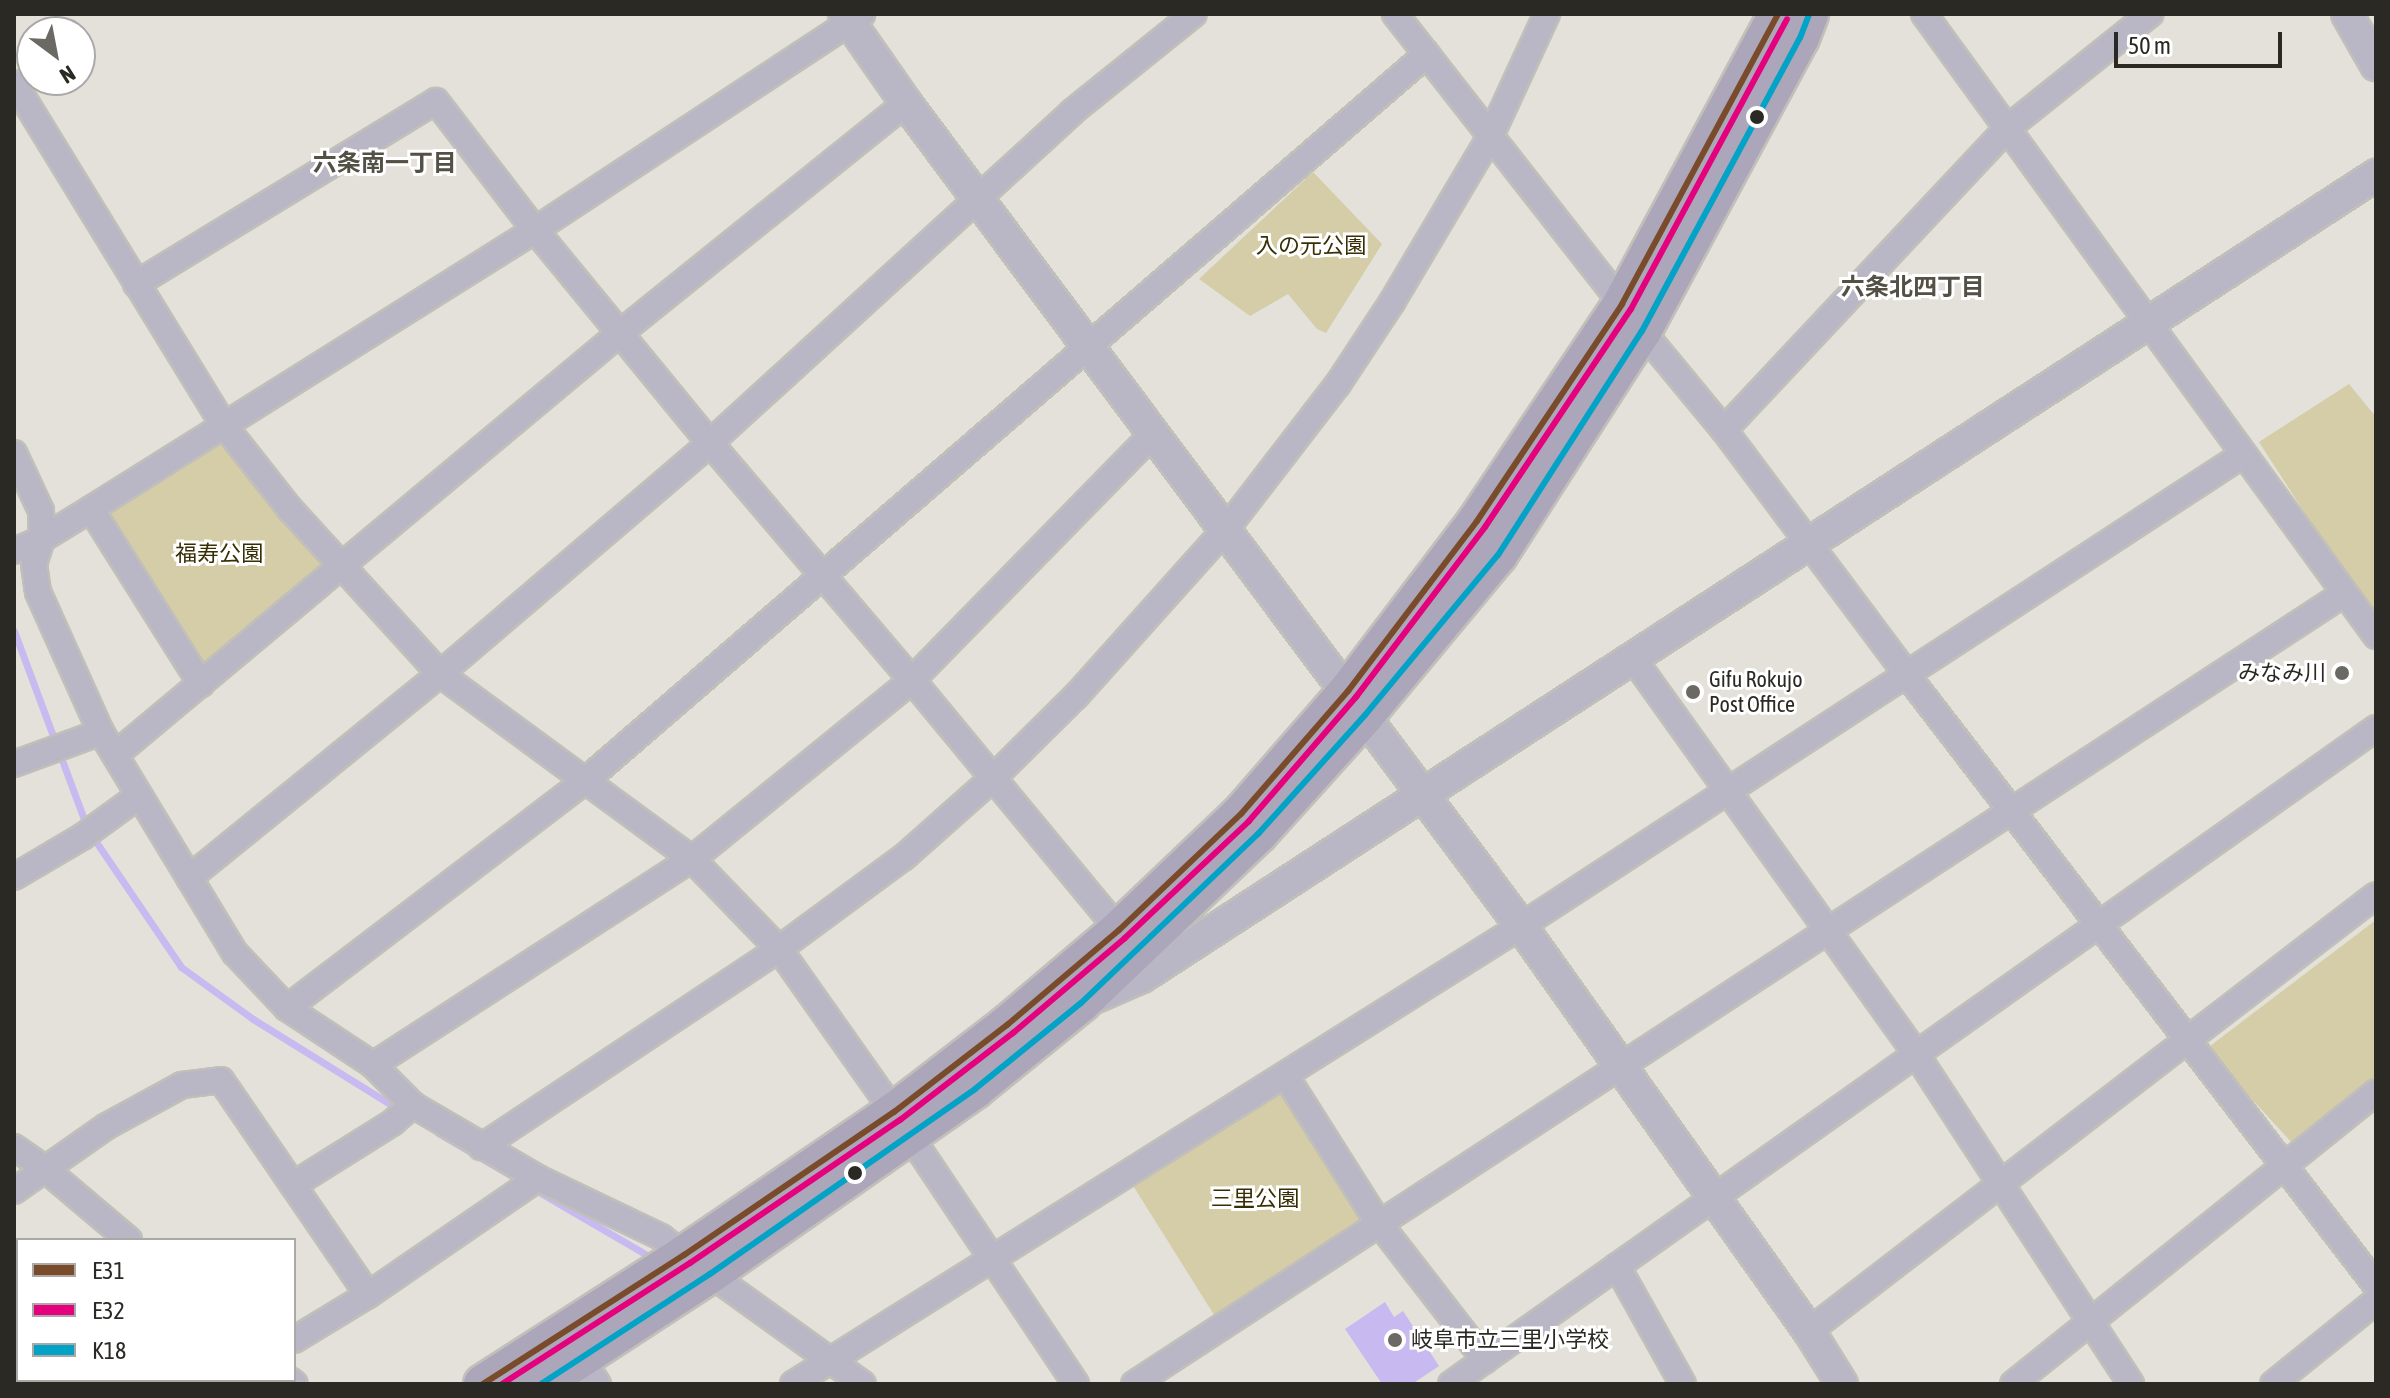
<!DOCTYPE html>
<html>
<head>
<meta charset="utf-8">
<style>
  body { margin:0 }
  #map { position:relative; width:2390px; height:1398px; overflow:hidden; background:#e3e1da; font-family:"Asap Condensed","Noto Sans JP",sans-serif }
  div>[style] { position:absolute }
  .green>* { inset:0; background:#d5cca8 }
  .water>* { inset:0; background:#c8baf0 }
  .stream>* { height:7px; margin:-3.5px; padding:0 3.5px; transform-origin:3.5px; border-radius:3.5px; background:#c8baf0 }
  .roads { filter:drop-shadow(2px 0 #c1bfba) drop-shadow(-2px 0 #c1bfba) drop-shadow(0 2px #c1bfba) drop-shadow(0 -2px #c1bfba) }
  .minor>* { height:24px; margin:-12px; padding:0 12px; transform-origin:12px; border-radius:12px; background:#b9b6c5 }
  .tertiary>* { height:30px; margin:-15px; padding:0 15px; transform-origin:15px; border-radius:15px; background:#b9b6c5 }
  .primary>* { height:38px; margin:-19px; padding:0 19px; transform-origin:19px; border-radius:19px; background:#aba6b9 }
  .bus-1>* { height:6px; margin:-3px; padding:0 3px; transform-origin:3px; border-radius:3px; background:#7a4b2a }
  .bus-2>* { height:6px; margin:-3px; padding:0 3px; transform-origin:3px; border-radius:3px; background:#e5007d }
  .bus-3>* { height:6px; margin:-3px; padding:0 3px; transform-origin:3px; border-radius:3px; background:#02a3c6 }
  .dots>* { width:22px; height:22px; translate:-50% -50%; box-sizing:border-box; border:4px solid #fff; border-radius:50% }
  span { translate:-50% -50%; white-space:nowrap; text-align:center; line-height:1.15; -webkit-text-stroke:6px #fff; paint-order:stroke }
  .park-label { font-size:22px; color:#372e06 }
  .poi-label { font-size:22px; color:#2a2924 }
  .right { translate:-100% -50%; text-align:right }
  .left { translate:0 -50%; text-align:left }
  .neighbourhood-label { font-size:24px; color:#535045; font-weight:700 }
  .frame { position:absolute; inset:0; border:16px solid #2a2924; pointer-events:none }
  .legend { position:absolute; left:16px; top:1238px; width:280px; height:144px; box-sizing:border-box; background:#fff; border:2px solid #aaa9a7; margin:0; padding:10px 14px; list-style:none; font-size:24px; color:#2a2924 }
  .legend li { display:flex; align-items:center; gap:16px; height:40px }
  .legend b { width:40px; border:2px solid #aaa9a7 }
  .north { position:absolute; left:16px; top:16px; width:80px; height:80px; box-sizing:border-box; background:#fff; border:2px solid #aaa9a7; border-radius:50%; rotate:148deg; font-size:22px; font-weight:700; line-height:32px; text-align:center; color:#2a2924 }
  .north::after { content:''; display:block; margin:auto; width:28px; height:36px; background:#6b6964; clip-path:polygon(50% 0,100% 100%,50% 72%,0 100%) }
  .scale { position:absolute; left:2114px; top:32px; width:168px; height:36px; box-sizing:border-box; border:4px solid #2a2924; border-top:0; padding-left:10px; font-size:24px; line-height:28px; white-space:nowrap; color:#2a2924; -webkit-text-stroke:6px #fff; paint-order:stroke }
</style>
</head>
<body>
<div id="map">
  <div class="green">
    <div style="clip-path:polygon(1313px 172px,1382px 244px,1326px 333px,1317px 329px,1288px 294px,1250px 316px,1199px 279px)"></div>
    <div style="clip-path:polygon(2349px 384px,2376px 417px,2376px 624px,2259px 442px)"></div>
    <div style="clip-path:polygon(223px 429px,333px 564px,202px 678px,95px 510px)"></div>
    <div style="clip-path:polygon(2376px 920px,2376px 1076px,2293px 1144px,2206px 1049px)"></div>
    <div style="clip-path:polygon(1285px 1075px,1378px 1222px,1221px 1326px,1127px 1176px)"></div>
  </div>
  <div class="water">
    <div style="clip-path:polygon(1385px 1302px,1394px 1317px,1403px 1311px,1439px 1366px,1412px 1384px,1382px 1384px,1345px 1329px)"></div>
  </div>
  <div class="stream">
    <div style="left:14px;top:631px;width:212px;rotate:69.6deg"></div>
    <div style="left:88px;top:830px;width:166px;rotate:55.8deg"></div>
    <div style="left:181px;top:967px;width:89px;rotate:35.8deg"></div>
    <div style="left:253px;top:1019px;width:173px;rotate:31.8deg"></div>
    <div style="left:438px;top:1133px;width:242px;rotate:30.3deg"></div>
    <div style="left:14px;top:1297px;width:5px;rotate:-37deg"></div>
    <div style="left:266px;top:1380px;width:6px;rotate:45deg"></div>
  </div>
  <div class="roads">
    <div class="minor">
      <div style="left:1395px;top:14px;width:368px;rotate:51.9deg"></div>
      <div style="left:1924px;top:14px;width:769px;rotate:53.99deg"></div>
      <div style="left:14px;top:83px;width:400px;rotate:58.5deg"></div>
      <div style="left:223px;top:424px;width:108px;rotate:51.8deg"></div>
      <div style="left:290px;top:509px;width:223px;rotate:47.7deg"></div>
      <div style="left:440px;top:674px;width:313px;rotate:36.3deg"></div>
      <div style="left:692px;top:859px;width:125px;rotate:46deg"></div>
      <div style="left:779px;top:949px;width:199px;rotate:54.8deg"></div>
      <div style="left:894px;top:1112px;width:327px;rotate:56.2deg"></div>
      <div style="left:136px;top:284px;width:351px;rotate:-31.4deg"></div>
      <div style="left:436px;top:101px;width:163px;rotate:52.5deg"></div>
      <div style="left:535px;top:230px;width:276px;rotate:50.6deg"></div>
      <div style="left:710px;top:443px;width:311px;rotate:49.6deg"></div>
      <div style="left:912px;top:680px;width:325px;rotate:50.4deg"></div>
      <div style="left:1642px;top:331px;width:129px;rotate:50.4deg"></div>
      <div style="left:1724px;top:430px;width:306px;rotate:53.2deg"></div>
      <div style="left:1907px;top:675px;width:769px;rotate:52.45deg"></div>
      <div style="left:1724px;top:430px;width:416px;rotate:-46.8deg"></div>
      <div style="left:2009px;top:127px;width:181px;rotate:-38.7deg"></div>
      <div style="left:14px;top:453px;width:64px;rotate:65deg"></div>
      <div style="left:41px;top:511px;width:28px;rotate:88deg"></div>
      <div style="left:42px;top:539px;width:26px;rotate:108deg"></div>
      <div style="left:34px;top:564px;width:28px;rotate:82deg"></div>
      <div style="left:38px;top:592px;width:154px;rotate:65.8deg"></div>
      <div style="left:101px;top:732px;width:258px;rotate:58.8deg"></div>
      <div style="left:235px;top:953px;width:76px;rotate:46.6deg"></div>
      <div style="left:287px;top:1008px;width:103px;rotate:33.5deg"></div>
      <div style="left:373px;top:1065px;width:57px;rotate:45deg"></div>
      <div style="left:413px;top:1105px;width:145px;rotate:30.3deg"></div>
      <div style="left:538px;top:1178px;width:136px;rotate:25.6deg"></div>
      <div style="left:661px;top:1237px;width:29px;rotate:38deg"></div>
      <div style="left:91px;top:509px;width:207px;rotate:57.8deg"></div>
      <div style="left:14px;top:551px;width:30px;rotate:-23deg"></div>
      <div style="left:42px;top:539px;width:57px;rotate:-31.5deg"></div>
      <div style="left:91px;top:509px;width:524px;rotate:-32.14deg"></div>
      <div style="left:535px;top:230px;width:392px;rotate:-33.4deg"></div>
      <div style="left:1632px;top:657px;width:488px;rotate:54.4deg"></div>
      <div style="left:1916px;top:1054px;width:394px;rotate:56.9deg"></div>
      <div style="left:116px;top:754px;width:657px;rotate:-39.87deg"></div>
      <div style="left:620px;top:333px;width:367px;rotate:-38.8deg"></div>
      <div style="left:14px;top:764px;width:93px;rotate:-20.2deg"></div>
      <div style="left:14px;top:877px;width:79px;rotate:-30.5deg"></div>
      <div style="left:82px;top:837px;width:68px;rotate:-36deg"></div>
      <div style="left:189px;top:878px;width:323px;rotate:-39.1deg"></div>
      <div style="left:440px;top:674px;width:355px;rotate:-40.5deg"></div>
      <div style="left:710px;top:443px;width:491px;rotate:-42.4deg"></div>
      <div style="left:1072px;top:112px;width:156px;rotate:-38.8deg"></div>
      <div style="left:287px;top:1008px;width:376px;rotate:-37.3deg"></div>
      <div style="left:586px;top:780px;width:1111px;rotate:-40.8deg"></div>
      <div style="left:373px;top:1065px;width:380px;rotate:-32.9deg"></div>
      <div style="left:692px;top:859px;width:284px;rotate:-39.1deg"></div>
      <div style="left:912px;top:680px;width:347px;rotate:-45.6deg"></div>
      <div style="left:1285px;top:1075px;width:174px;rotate:57.7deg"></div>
      <div style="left:1378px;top:1222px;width:175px;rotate:52.2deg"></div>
      <div style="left:14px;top:1147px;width:38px;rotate:35deg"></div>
      <div style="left:45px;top:1169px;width:110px;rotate:40.2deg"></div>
      <div style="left:481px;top:1147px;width:358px;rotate:-33.6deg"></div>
      <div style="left:779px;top:949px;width:155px;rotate:-36.4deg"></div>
      <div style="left:904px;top:857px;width:118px;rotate:-41.6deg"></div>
      <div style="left:992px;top:779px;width:118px;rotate:-44.7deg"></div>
      <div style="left:1076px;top:696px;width:226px;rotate:-48.1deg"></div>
      <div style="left:1227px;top:528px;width:182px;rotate:-52.4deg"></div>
      <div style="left:1338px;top:384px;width:98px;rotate:-56.6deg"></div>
      <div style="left:1392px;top:302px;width:194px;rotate:-59.3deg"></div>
      <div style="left:1491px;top:135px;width:133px;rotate:-65.2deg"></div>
      <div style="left:293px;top:1185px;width:117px;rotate:-32.1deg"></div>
      <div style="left:392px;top:1123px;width:28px;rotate:-41deg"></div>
      <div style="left:14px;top:1191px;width:113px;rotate:-35deg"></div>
      <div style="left:107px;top:1126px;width:85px;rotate:-28.7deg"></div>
      <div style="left:182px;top:1085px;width:39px;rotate:-7deg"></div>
      <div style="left:221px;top:1080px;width:260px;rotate:55.6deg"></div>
      <div style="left:1617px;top:1266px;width:135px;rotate:60.8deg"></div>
      <div style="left:710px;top:1274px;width:188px;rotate:35.7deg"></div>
      <div style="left:14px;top:1330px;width:7px;rotate:56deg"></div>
      <div style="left:1809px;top:1331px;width:715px;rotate:-37.56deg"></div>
      <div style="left:294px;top:1340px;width:87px;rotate:-31.3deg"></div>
      <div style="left:368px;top:1295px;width:206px;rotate:-34.5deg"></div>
      <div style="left:581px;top:1358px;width:31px;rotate:57deg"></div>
      <div style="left:47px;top:1380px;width:4px;rotate:63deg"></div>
      <div style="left:290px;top:1380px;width:6px;rotate:39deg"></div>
      <div style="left:224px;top:1384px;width:8px;rotate:-30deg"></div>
      <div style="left:793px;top:1384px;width:860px;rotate:-32.17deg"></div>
      <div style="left:1521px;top:926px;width:863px;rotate:-33.14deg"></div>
      <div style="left:1134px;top:1384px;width:1446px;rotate:-33.15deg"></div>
      <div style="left:1451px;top:1384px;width:1134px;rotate:-35.34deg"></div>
      <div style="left:2013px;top:1384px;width:466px;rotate:-38.8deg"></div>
      <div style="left:2273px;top:1384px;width:132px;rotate:-38.9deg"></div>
    </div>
    <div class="tertiary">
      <div style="left:844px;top:14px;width:108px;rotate:55.1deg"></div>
      <div style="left:906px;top:103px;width:1027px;rotate:53.23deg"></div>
      <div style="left:1521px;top:926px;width:497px;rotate:54.6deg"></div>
      <div style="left:1809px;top:1331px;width:62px;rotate:58.1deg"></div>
      <div style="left:2347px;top:14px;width:59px;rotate:60.4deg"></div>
      <div style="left:1096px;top:997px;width:50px;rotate:-23.5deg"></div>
      <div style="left:1142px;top:977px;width:1472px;rotate:-33.02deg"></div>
    </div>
    <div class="primary">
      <div style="left:483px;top:1384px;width:239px;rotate:-32.7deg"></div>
      <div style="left:684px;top:1255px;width:254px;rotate:-34.3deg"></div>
      <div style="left:894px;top:1112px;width:143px;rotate:-37.6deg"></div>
      <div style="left:1007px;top:1025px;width:147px;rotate:-40.3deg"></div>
      <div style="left:1119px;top:930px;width:168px;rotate:-43.6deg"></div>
      <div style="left:1241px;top:814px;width:163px;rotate:-49deg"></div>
      <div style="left:1348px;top:691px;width:213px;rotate:-52.8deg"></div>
      <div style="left:1477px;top:521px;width:261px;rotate:-56.2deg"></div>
      <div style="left:1622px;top:304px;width:329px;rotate:-61.7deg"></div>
      <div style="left:541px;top:1384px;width:202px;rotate:-33.1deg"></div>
      <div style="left:710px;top:1274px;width:323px;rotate:-34.9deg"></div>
      <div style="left:975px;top:1089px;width:136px;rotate:-39.1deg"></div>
      <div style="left:1081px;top:1003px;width:245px;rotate:-43.7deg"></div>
      <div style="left:1258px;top:834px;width:160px;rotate:-48deg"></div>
      <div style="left:1365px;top:715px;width:208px;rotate:-50.3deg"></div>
      <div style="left:1498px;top:555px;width:266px;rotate:-57.3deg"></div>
      <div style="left:1642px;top:331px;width:333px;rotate:-61.7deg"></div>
      <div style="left:1800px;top:38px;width:26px;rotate:-69deg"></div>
    </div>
  </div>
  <div class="bus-1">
    <div style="left:483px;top:1384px;width:239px;rotate:-32.7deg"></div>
    <div style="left:684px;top:1255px;width:254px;rotate:-34.3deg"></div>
    <div style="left:894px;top:1112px;width:143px;rotate:-37.6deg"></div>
    <div style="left:1007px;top:1025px;width:147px;rotate:-40.3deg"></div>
    <div style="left:1119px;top:930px;width:168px;rotate:-43.6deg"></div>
    <div style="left:1241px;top:814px;width:163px;rotate:-49deg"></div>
    <div style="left:1348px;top:691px;width:213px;rotate:-52.8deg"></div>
    <div style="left:1477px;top:521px;width:261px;rotate:-56.2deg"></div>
    <div style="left:1622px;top:304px;width:329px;rotate:-61.7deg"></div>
  </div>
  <div class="bus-2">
    <div style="left:502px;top:1384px;width:224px;rotate:-32.8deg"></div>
    <div style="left:690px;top:1263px;width:254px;rotate:-34.3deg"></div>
    <div style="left:900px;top:1120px;width:143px;rotate:-37.6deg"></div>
    <div style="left:1013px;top:1033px;width:147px;rotate:-40.3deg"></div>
    <div style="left:1125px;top:938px;width:170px;rotate:-43.3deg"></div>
    <div style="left:1249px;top:821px;width:164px;rotate:-49.2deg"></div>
    <div style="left:1356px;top:697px;width:213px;rotate:-52.8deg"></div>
    <div style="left:1485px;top:527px;width:262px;rotate:-56.2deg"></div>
    <div style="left:1631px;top:309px;width:329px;rotate:-61.7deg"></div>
  </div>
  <div class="bus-3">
    <div style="left:541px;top:1384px;width:202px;rotate:-33.1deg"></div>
    <div style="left:710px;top:1274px;width:323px;rotate:-34.9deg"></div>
    <div style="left:975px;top:1089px;width:136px;rotate:-39.1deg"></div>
    <div style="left:1081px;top:1003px;width:245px;rotate:-43.7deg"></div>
    <div style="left:1258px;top:834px;width:160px;rotate:-48deg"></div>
    <div style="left:1365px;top:715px;width:208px;rotate:-50.3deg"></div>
    <div style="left:1498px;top:555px;width:266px;rotate:-57.3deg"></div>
    <div style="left:1642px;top:331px;width:333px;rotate:-61.7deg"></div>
    <div style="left:1800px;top:38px;width:26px;rotate:-69deg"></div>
  </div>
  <div class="dots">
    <div style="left:1757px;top:117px;background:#2a2924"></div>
    <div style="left:2342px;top:673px;background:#6b6964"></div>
    <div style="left:1693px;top:692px;background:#6b6964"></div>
    <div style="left:855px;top:1173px;background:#2a2924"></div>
    <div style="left:1395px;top:1340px;background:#6b6964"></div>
  </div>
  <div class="park-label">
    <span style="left:1311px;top:246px">入の元公園</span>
    <span style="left:219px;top:554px">福寿公園</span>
    <span style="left:1255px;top:1199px">三里公園</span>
  </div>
  <div class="poi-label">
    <span class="right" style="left:2326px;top:673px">みなみ川</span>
    <span class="left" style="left:1709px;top:692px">Gifu Rokujo<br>Post Office</span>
    <span class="left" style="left:1411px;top:1340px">岐阜市立三里小学校</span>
  </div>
  <div class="neighbourhood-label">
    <span style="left:385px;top:163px">六条南一丁目</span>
    <span style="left:1913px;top:287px">六条北四丁目</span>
  </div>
  <div class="frame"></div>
  <ul class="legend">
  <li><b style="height:10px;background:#7a4b2a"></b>E31</li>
  <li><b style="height:10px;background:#e5007d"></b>E32</li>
  <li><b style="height:10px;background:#02a3c6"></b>K18</li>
  </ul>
  <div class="north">N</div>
  <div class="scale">50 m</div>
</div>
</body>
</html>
